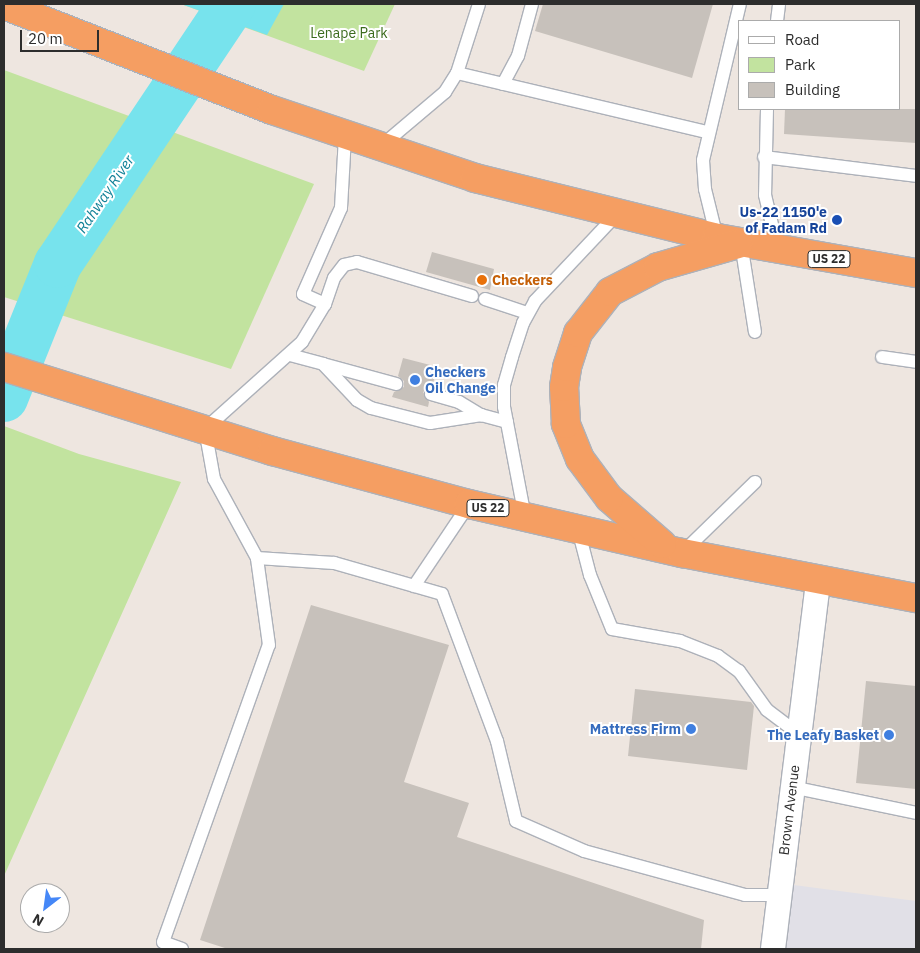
<!DOCTYPE html>
<html>
<head>
<meta charset="utf-8">
<style>
  body { margin:0 }
  #map { position:relative; width:920px; height:953px; overflow:hidden; background:#eee6e0; font-family:"IBM Plex Sans",sans-serif }
  div>[style] { position:absolute }
  .industrial>* { inset:0; background:#e1e0e7 }
  .green>* { inset:0; background:#c2e39f }
  .water>* { inset:0; background:#77e3ed }
  .river>* { height:48px; margin:-24px; padding:0 24px; transform-origin:24px; border-radius:24px; background:#77e3ed }
  .building>* { inset:0; background:#c7c1bb }
  .roads { filter:drop-shadow(1px 0 #adb1b9) drop-shadow(-1px 0 #adb1b9) drop-shadow(0 1px #adb1b9) drop-shadow(0 -1px #adb1b9) }
  .service>* { height:12px; margin:-6px; padding:0 6px; transform-origin:6px; border-radius:6px; background:#fff }
  .minor>* { height:24px; margin:-12px; padding:0 12px; transform-origin:12px; border-radius:12px; background:#fff }
  .trunk>* { height:28px; margin:-14px; padding:0 14px; transform-origin:14px; border-radius:14px; background:#f59e62 }
  .dots>* { width:14px; height:14px; translate:-50% -50%; box-sizing:border-box; border:2px solid #fff; border-radius:50% }
  span { translate:-50% -50%; white-space:nowrap; text-align:center; line-height:1.15; -webkit-text-stroke:4px #fff; paint-order:stroke }
  .shield-label span { padding:1px 4px; background:#fff; border:1px solid; border-radius:4px; -webkit-text-stroke-width:0 }
  .shield-label { font-size:12px; color:#2d2d2d; font-weight:700 }
  .park-label { font-size:14px; color:#3b6b1d }
  .transit-label { font-size:14px; color:#164399; font-weight:700 }
  .right { translate:-100% -50%; text-align:right }
  .food-label { font-size:14px; color:#c56008; font-weight:700 }
  .left { translate:0 -50%; text-align:left }
  .shop-label { font-size:14px; color:#366cbe; font-weight:700 }
  .street-label { font-size:14px; color:#2d2d2d }
  .water-label { font-size:15px; color:#108197; font-style:italic }
  .frame { position:absolute; inset:0; border:5px solid #2d2d2d; pointer-events:none }
  .legend { position:absolute; left:738px; top:20px; width:162px; height:90px; box-sizing:border-box; background:#fff; border:1px solid #ababab; margin:0; padding:6px 9px; list-style:none; font-size:15px; color:#2d2d2d }
  .legend li { display:flex; align-items:center; gap:10px; height:25px }
  .legend b { width:25px; border:1px solid #ababab }
  .north { position:absolute; left:20px; top:883px; width:50px; height:50px; box-sizing:border-box; background:#fff; border:1px solid #ababab; border-radius:50%; rotate:210deg; font-size:14px; font-weight:700; line-height:20px; text-align:center; color:#2d2d2d }
  .north::after { content:''; display:block; margin:auto; width:18px; height:22px; background:#4587f7; clip-path:polygon(50% 0,100% 100%,50% 72%,0 100%) }
  .scale { position:absolute; left:20px; top:30px; width:79px; height:22px; box-sizing:border-box; border:2px solid #2d2d2d; border-top:0; padding-left:6px; font-size:15px; line-height:18px; white-space:nowrap; color:#2d2d2d; -webkit-text-stroke:4px #fff; paint-order:stroke }
</style>
</head>
<body>
<div id="map">
  <div class="industrial">
    <div style="clip-path:polygon(786px 884px,916px 901px,916px 949px,779px 949px)"></div>
  </div>
  <div class="green">
    <div style="clip-path:polygon(181px 4px,395px 4px,364px 71px)"></div>
    <div style="clip-path:polygon(4px 70px,314px 184px,231px 369px,4px 297px)"></div>
    <div style="clip-path:polygon(4px 426px,79px 454px,181px 482px,4px 876px)"></div>
  </div>
  <div class="water">
    <div style="clip-path:polygon(181px 4px,284px 4px,267px 35px)"></div>
  </div>
  <div class="river">
    <div style="left:4px;top:398px;width:144px;rotate:-68.1deg"></div>
    <div style="left:58px;top:264px;width:313px;rotate:-56.2deg"></div>
  </div>
  <div class="building">
    <div style="clip-path:polygon(543px 4px,713px 4px,692px 78px,535px 31px)"></div>
    <div style="clip-path:polygon(785px 109px,916px 109px,916px 143px,784px 134px)"></div>
    <div style="clip-path:polygon(432px 252px,494px 269px,490px 290px,426px 272px)"></div>
    <div style="clip-path:polygon(403px 358px,438px 367px,432px 386px,423px 392px,429px 402px,428px 407px,392px 397px,394px 392px,404px 387px,404px 381px,398px 376px)"></div>
    <div style="clip-path:polygon(311px 605px,449px 645px,404px 782px,469px 803px,457px 837px,704px 920px,701px 949px,228px 949px,200px 940px)"></div>
    <div style="clip-path:polygon(866px 681px,916px 686px,916px 789px,856px 783px)"></div>
    <div style="clip-path:polygon(635px 689px,751px 702px,754px 706px,747px 770px,628px 756px)"></div>
  </div>
  <div class="roads">
    <div class="service">
      <div style="left:777px;top:21px;width:17px;rotate:-83deg"></div>
      <div style="left:457px;top:73px;width:257px;rotate:13.3deg"></div>
      <div style="left:503px;top:84px;width:32px;rotate:-62deg"></div>
      <div style="left:518px;top:56px;width:54px;rotate:-74.9deg"></div>
      <div style="left:767px;top:109px;width:86px;rotate:91.3deg"></div>
      <div style="left:765px;top:195px;width:57px;rotate:76.7deg"></div>
      <div style="left:380px;top:147px;width:85px;rotate:-40.2deg"></div>
      <div style="left:445px;top:92px;width:22px;rotate:-58deg"></div>
      <div style="left:457px;top:73px;width:72px;rotate:-72.3deg"></div>
      <div style="left:764px;top:157px;width:153px;rotate:7.1deg"></div>
      <div style="left:717px;top:238px;width:50px;rotate:-103.8deg"></div>
      <div style="left:705px;top:189px;width:29px;rotate:-94deg"></div>
      <div style="left:703px;top:160px;width:160px;rotate:-76.7deg"></div>
      <div style="left:741px;top:243px;width:90px;rotate:81.1deg"></div>
      <div style="left:472px;top:296px;width:120px;rotate:-163.5deg"></div>
      <div style="left:357px;top:262px;width:13px;rotate:167deg"></div>
      <div style="left:344px;top:265px;width:16px;rotate:128deg"></div>
      <div style="left:334px;top:278px;width:28px;rotate:109deg"></div>
      <div style="left:325px;top:304px;width:44px;rotate:121.2deg"></div>
      <div style="left:302px;top:342px;width:130px;rotate:138.1deg"></div>
      <div style="left:205px;top:429px;width:51px;rotate:79.8deg"></div>
      <div style="left:214px;top:479px;width:90px;rotate:61.4deg"></div>
      <div style="left:257px;top:558px;width:77px;rotate:3.7deg"></div>
      <div style="left:334px;top:563px;width:112px;rotate:16deg"></div>
      <div style="left:442px;top:594px;width:157px;rotate:69.5deg"></div>
      <div style="left:497px;top:741px;width:82px;rotate:76.6deg"></div>
      <div style="left:516px;top:821px;width:74px;rotate:23.8deg"></div>
      <div style="left:584px;top:851px;width:167px;rotate:15.3deg"></div>
      <div style="left:745px;top:895px;width:34px"></div>
      <div style="left:485px;top:299px;width:44px;rotate:18.4deg"></div>
      <div style="left:325px;top:304px;width:24px;rotate:-156deg"></div>
      <div style="left:303px;top:294px;width:94px;rotate:-66.2deg"></div>
      <div style="left:341px;top:208px;width:72px;rotate:-86.8deg"></div>
      <div style="left:290px;top:355px;width:34px;rotate:15deg"></div>
      <div style="left:323px;top:364px;width:50px;rotate:46.6deg"></div>
      <div style="left:357px;top:400px;width:16px;rotate:30deg"></div>
      <div style="left:371px;top:408px;width:61px;rotate:14.3deg"></div>
      <div style="left:430px;top:423px;width:52px;rotate:-8.9deg"></div>
      <div style="left:882px;top:357px;width:34px;rotate:8deg"></div>
      <div style="left:323px;top:364px;width:76px;rotate:15.3deg"></div>
      <div style="left:431px;top:394px;width:29px;rotate:16deg"></div>
      <div style="left:459px;top:402px;width:26px;rotate:31deg"></div>
      <div style="left:481px;top:415px;width:27px;rotate:15deg"></div>
      <div style="left:525px;top:517px;width:112px;rotate:-100.8deg"></div>
      <div style="left:504px;top:407px;width:22px;rotate:-90deg"></div>
      <div style="left:504px;top:385px;width:29px;rotate:-74deg"></div>
      <div style="left:512px;top:357px;width:36px;rotate:-72deg"></div>
      <div style="left:523px;top:323px;width:25px;rotate:-61deg"></div>
      <div style="left:535px;top:301px;width:120px;rotate:-46.7deg"></div>
      <div style="left:578px;top:529px;width:48px;rotate:75.4deg"></div>
      <div style="left:590px;top:575px;width:58px;rotate:67.8deg"></div>
      <div style="left:612px;top:629px;width:69px;rotate:10deg"></div>
      <div style="left:680px;top:641px;width:41px;rotate:21.5deg"></div>
      <div style="left:718px;top:656px;width:26px;rotate:36deg"></div>
      <div style="left:739px;top:671px;width:48px;rotate:54.3deg"></div>
      <div style="left:767px;top:710px;width:40px;rotate:37deg"></div>
      <div style="left:682px;top:553px;width:102px;rotate:-44.2deg"></div>
      <div style="left:414px;top:586px;width:99px;rotate:-56.1deg"></div>
      <div style="left:792px;top:787px;width:127px;rotate:11.8deg"></div>
      <div style="left:182px;top:949px;width:20px;rotate:-160deg"></div>
      <div style="left:163px;top:942px;width:315px;rotate:-70.4deg"></div>
      <div style="left:269px;top:645px;width:88px;rotate:-97.9deg"></div>
    </div>
    <div class="minor">
      <div style="left:773px;top:949px;width:371px;rotate:-83deg"></div>
    </div>
    <div class="trunk">
      <div style="left:4px;top:5px;width:288px;rotate:21.4deg"></div>
      <div style="left:272px;top:110px;width:214px;rotate:18.5deg"></div>
      <div style="left:475px;top:178px;width:249px;rotate:13.9deg"></div>
      <div style="left:717px;top:238px;width:202px;rotate:10deg"></div>
      <div style="left:4px;top:367px;width:281px;rotate:17.4deg"></div>
      <div style="left:272px;top:451px;width:204px;rotate:15.1deg"></div>
      <div style="left:469px;top:504px;width:219px;rotate:13deg"></div>
      <div style="left:682px;top:553px;width:238px;rotate:10.9deg"></div>
      <div style="left:662px;top:544px;width:70px;rotate:-139deg"></div>
      <div style="left:609px;top:498px;width:49px;rotate:-126.6deg"></div>
      <div style="left:580px;top:459px;width:38px;rotate:-112deg"></div>
      <div style="left:566px;top:424px;width:37px;rotate:-93deg"></div>
      <div style="left:564px;top:387px;width:20px;rotate:-81deg"></div>
      <div style="left:567px;top:367px;width:36px;rotate:-72deg"></div>
      <div style="left:578px;top:333px;width:52px;rotate:-52deg"></div>
      <div style="left:610px;top:292px;width:54px;rotate:-27.5deg"></div>
      <div style="left:658px;top:267px;width:83px;rotate:-16deg"></div>
    </div>
  </div>
  <div class="dots">
    <div style="left:837px;top:220px;background:#1a4fb4"></div>
    <div style="left:482px;top:280px;background:#e8710a"></div>
    <div style="left:415px;top:380px;background:#3f7fe0"></div>
    <div style="left:691px;top:729px;background:#3f7fe0"></div>
    <div style="left:889px;top:735px;background:#3f7fe0"></div>
  </div>
  <div class="shield-label">
    <span style="left:829px;top:259px">US 22</span>
    <span style="left:488px;top:508px">US 22</span>
  </div>
  <div class="park-label">
    <span style="left:349px;top:33px">Lenape Park</span>
  </div>
  <div class="transit-label">
    <span class="right" style="left:827px;top:220px">Us-22 1150'e<br>of Fadam Rd</span>
  </div>
  <div class="food-label">
    <span class="left" style="left:492px;top:280px">Checkers</span>
  </div>
  <div class="shop-label">
    <span class="left" style="left:425px;top:380px">Checkers<br>Oil Change</span>
    <span class="right" style="left:681px;top:729px">Mattress Firm</span>
    <span class="right" style="left:879px;top:735px">The Leafy Basket</span>
  </div>
  <div class="street-label">
    <span style="left:789px;top:810px;rotate:-83deg">Brown Avenue</span>
  </div>
  <div class="water-label">
    <span style="left:105px;top:194px;rotate:-56deg">Rahway River</span>
  </div>
  <div class="frame"></div>
  <ul class="legend">
  <li><b style="height:6px;background:#fff"></b>Road</li>
  <li><b style="height:14px;background:#c2e39f"></b>Park</li>
  <li><b style="height:14px;background:#c7c1bb"></b>Building</li>
  </ul>
  <div class="north">N</div>
  <div class="scale">20 m</div>
</div>
</body>
</html>
